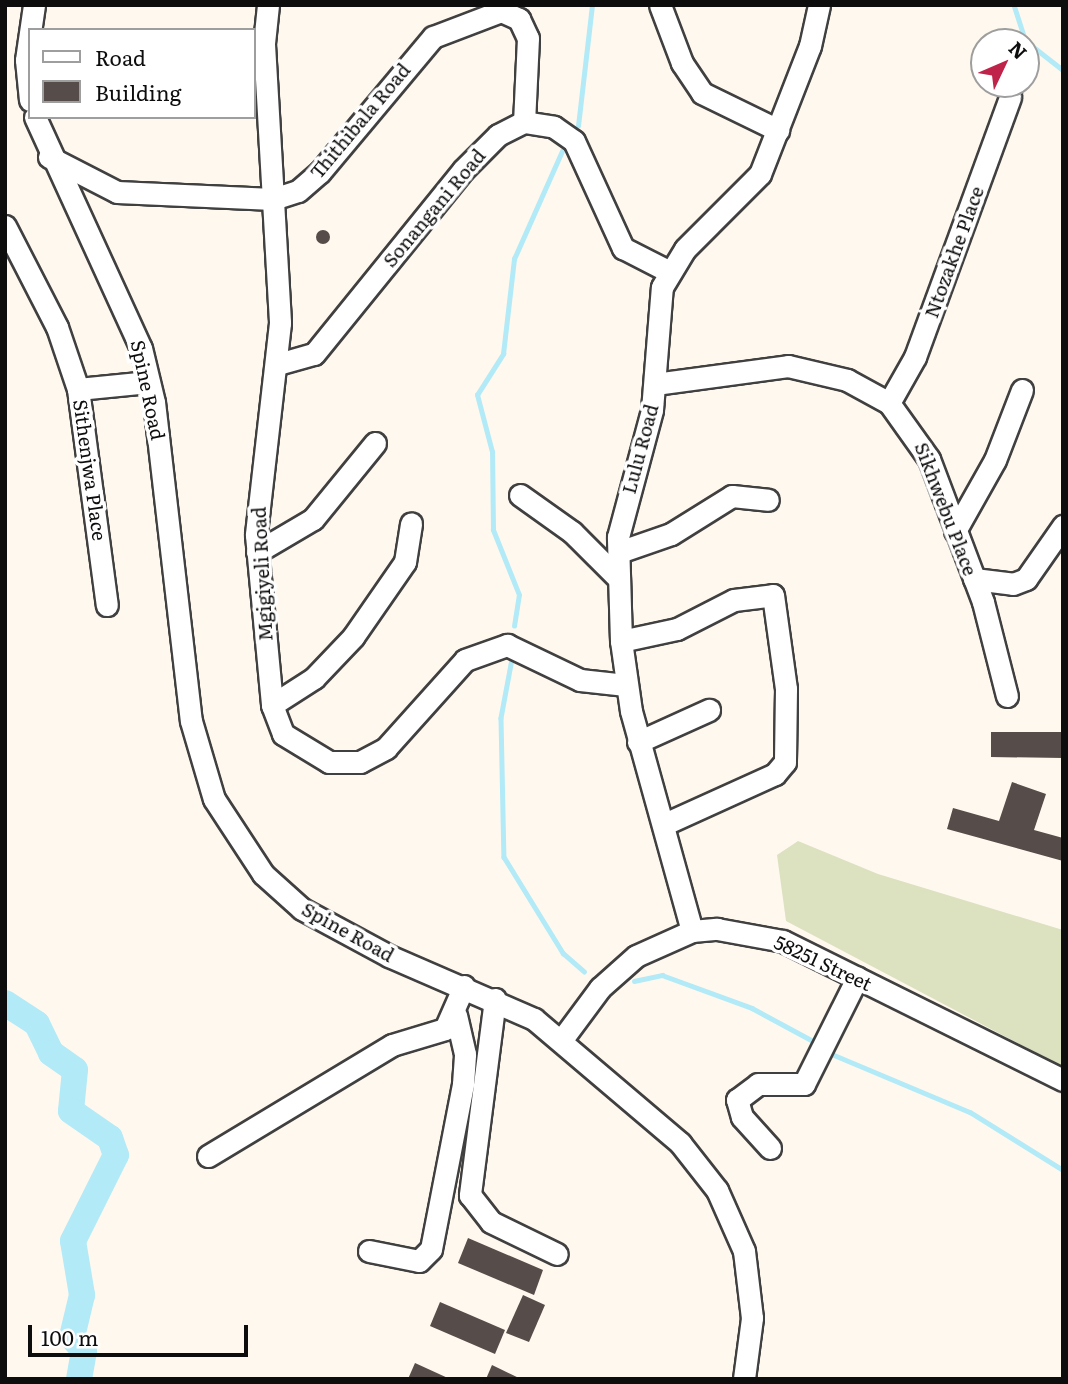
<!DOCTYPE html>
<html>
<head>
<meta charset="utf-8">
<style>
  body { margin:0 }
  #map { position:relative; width:1068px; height:1384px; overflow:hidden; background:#fff8ee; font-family:Literata,serif }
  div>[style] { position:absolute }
  .cemetery>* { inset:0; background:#dce1bf }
  .stream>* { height:4.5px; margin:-2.25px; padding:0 2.25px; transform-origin:2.25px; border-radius:2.25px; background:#b2eaf7 }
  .river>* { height:26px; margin:-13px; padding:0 13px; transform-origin:13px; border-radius:13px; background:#b2eaf7 }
  .building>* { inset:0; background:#564c4a }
  .round { border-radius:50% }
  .roads { filter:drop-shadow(2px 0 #404040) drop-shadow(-2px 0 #404040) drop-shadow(0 2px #404040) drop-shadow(0 -2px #404040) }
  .minor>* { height:21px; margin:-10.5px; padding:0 10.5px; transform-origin:10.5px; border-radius:10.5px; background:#fff }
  span { translate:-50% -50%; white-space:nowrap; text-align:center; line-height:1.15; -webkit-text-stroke:7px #fff; paint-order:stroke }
  .street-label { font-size:19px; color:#0d0d0d }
  .frame { position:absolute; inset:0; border:7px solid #0d0d0d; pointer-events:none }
  .legend { position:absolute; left:28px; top:28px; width:228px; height:91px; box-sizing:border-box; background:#fff; border:2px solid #9e9e9e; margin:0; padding:9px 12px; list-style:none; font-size:21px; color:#0d0d0d }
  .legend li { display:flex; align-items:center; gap:14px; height:35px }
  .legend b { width:35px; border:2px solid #9e9e9e }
  .north { position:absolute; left:970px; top:28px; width:70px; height:70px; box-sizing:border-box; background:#fff; border:2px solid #9e9e9e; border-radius:50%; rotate:46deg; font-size:19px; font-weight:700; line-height:28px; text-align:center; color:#0d0d0d }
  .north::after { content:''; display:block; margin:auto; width:24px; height:32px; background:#c02349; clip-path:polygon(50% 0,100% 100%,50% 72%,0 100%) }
  .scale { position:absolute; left:28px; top:1325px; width:220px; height:32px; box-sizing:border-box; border:4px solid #0d0d0d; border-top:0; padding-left:9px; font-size:21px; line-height:24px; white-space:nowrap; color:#0d0d0d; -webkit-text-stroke:5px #fff; paint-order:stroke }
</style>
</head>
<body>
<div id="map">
  <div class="cemetery">
    <div style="clip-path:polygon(798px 841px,878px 874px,1063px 930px,1063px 1067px,786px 921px,777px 855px)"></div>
  </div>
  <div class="stream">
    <div style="left:1014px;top:5px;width:38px;rotate:72deg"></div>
    <div style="left:1026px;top:41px;width:47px;rotate:38.1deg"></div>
    <div style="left:578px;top:126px;width:122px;rotate:-83.4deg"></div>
    <div style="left:514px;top:626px;width:31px;rotate:-81deg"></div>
    <div style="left:519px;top:595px;width:70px;rotate:-111.8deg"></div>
    <div style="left:493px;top:530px;width:78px;rotate:-90.7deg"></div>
    <div style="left:492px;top:452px;width:59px;rotate:-104.7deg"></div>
    <div style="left:477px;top:395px;width:49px;rotate:-57.6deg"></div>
    <div style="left:503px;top:354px;width:96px;rotate:-83.4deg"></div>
    <div style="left:514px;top:259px;width:118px;rotate:-66deg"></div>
    <div style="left:512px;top:659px;width:60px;rotate:100.6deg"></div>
    <div style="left:501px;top:718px;width:139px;rotate:88.8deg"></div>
    <div style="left:504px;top:857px;width:113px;rotate:58.4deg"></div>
    <div style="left:563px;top:953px;width:28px;rotate:41deg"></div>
    <div style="left:634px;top:981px;width:29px;rotate:-12deg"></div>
    <div style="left:662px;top:975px;width:96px;rotate:20.1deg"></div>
    <div style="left:752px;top:1008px;width:69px;rotate:28.4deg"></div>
    <div style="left:827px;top:1052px;width:155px;rotate:22.8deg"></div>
    <div style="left:970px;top:1112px;width:110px;rotate:31.9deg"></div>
  </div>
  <div class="river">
    <div style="left:5px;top:1003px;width:38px;rotate:33deg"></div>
    <div style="left:37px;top:1024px;width:32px;rotate:64deg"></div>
    <div style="left:51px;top:1053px;width:29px;rotate:35deg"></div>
    <div style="left:75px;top:1070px;width:41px;rotate:95.6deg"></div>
    <div style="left:71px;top:1111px;width:47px;rotate:34.7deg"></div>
    <div style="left:110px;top:1138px;width:18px;rotate:71deg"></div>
    <div style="left:116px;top:1155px;width:96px;rotate:116.6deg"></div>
    <div style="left:73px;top:1241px;width:55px;rotate:80.5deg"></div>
    <div style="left:82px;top:1295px;width:43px;rotate:103.4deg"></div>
    <div style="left:72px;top:1337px;width:18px;rotate:49deg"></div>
    <div style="left:84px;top:1351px;width:28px;rotate:100deg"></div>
  </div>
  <div class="building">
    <div class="round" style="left:316px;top:230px;width:14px;height:14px"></div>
    <div style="clip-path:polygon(991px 732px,1063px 732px,1063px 758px,991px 757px)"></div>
    <div style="clip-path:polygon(1012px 782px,1046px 794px,1034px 830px,1063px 838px,1063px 861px,947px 829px,953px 808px,999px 821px)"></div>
    <div style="clip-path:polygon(468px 1238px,543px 1270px,534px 1295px,458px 1263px)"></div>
    <div style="clip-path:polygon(523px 1295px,545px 1305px,529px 1342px,506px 1333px)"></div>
    <div style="clip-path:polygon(440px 1302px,505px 1330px,495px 1354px,430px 1326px)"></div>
    <div style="clip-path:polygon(415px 1363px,450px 1379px,408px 1379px)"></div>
    <div style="clip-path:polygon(492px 1365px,521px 1379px,486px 1379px)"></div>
  </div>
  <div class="roads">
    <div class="minor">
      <div style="left:268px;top:5px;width:39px;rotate:96deg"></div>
      <div style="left:264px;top:44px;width:279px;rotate:86.7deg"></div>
      <div style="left:280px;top:323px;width:213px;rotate:96.5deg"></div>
      <div style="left:256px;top:535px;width:171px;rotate:84.6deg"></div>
      <div style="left:272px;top:705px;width:31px;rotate:69deg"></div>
      <div style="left:283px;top:734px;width:54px;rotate:31.3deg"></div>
      <div style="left:329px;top:762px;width:31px"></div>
      <div style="left:360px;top:762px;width:30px;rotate:-28deg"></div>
      <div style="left:386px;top:748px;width:118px;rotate:-48.1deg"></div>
      <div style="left:465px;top:660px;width:45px;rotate:-19.7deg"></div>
      <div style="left:507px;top:645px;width:81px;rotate:25.6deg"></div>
      <div style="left:580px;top:680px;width:46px;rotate:6.2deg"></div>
      <div style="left:660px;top:5px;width:62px;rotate:69.2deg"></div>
      <div style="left:682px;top:63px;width:36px;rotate:56deg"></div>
      <div style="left:702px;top:93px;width:85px;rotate:26deg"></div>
      <div style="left:30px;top:100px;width:40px;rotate:-95.7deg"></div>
      <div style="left:26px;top:60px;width:56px;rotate:-81.7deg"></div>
      <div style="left:35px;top:117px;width:254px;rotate:65.4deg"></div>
      <div style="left:141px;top:348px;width:56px;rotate:76.5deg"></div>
      <div style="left:154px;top:402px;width:321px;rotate:83.4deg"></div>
      <div style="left:191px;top:721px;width:81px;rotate:73.6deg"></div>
      <div style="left:214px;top:799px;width:90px;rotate:56.8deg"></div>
      <div style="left:263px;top:874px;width:52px;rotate:41.9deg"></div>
      <div style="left:302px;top:909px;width:99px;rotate:28.4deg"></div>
      <div style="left:389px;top:956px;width:158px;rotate:23.5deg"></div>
      <div style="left:534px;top:1019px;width:192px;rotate:40.3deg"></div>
      <div style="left:680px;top:1143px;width:60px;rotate:51.8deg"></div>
      <div style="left:717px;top:1190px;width:67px;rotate:66.1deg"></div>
      <div style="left:744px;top:1251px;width:67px;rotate:83.2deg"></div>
      <div style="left:752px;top:1318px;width:62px;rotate:97.5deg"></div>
      <div style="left:49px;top:157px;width:76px;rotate:27.2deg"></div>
      <div style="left:117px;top:192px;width:156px;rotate:2.6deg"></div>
      <div style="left:273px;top:199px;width:26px;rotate:-18deg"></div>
      <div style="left:298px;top:191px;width:29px;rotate:-41deg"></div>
      <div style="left:320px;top:172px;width:176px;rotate:-50.1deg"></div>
      <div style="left:433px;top:37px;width:73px;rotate:-20.9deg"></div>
      <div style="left:501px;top:11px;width:20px;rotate:24deg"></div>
      <div style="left:519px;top:19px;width:21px;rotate:65deg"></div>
      <div style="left:528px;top:38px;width:84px;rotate:92.7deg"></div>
      <div style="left:5px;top:226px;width:114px;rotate:62.8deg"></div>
      <div style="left:57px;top:327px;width:65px;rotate:71.3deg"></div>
      <div style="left:78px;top:389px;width:218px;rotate:82.4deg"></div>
      <div style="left:278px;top:364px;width:37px;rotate:-16deg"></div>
      <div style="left:314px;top:354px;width:237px;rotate:-51deg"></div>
      <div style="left:463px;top:170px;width:49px;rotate:-45deg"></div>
      <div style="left:498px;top:135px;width:29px;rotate:-27deg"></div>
      <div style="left:524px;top:122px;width:30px;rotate:9deg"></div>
      <div style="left:554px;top:127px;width:24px;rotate:35deg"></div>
      <div style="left:574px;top:141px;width:118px;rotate:65.4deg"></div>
      <div style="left:623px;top:248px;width:53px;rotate:27.1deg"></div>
      <div style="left:655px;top:384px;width:134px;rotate:-7.7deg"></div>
      <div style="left:788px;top:366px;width:61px;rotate:13.3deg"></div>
      <div style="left:847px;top:380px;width:48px;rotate:28.7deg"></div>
      <div style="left:889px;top:403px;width:69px;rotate:54.5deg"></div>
      <div style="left:929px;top:459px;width:153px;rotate:69.3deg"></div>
      <div style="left:983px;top:602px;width:97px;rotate:75.7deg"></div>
      <div style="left:78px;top:389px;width:71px;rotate:-5.6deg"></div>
      <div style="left:889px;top:403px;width:53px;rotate:-60.5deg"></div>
      <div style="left:915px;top:357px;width:277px;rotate:-69.9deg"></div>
      <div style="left:520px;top:495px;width:64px;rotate:35.4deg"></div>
      <div style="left:572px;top:532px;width:66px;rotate:45deg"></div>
      <div style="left:955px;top:531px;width:81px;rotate:-60.6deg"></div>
      <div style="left:995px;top:460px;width:75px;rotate:-68.9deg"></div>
      <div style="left:257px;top:552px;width:65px;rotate:-30.5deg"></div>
      <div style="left:313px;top:519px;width:98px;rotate:-50.8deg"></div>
      <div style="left:619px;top:552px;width:55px;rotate:-19.1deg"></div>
      <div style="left:671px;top:534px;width:72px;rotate:-31.9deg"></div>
      <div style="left:732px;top:496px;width:36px;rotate:6deg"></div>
      <div style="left:974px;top:579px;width:39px;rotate:7deg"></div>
      <div style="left:1013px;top:584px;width:14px;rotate:-21deg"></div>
      <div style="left:1026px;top:579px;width:65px;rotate:-55.1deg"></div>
      <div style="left:621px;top:641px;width:57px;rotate:-12.1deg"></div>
      <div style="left:677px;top:629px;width:64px;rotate:-27deg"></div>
      <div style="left:734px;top:600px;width:39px;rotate:-7deg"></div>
      <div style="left:773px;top:595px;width:95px;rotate:82.1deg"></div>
      <div style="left:786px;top:689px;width:73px;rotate:90.8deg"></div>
      <div style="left:785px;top:762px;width:16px;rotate:130deg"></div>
      <div style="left:775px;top:774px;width:119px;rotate:155.6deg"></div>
      <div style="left:272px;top:705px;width:50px;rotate:-32.7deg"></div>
      <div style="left:314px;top:678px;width:57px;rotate:-46.4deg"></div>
      <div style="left:353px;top:637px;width:91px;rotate:-55.3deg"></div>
      <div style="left:405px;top:562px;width:39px;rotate:-81deg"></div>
      <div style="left:638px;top:742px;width:78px;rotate:-24.3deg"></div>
      <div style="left:692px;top:931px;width:228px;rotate:-105.5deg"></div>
      <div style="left:631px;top:711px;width:71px;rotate:-98.1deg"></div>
      <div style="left:621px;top:641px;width:104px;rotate:-91.7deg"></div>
      <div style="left:618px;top:537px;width:131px;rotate:-75deg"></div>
      <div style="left:652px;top:410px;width:123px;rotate:-85.4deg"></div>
      <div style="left:662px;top:287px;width:44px;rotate:-58.8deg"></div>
      <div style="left:685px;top:249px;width:106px;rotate:-45deg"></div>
      <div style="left:760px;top:174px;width:137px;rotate:-68.7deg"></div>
      <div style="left:810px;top:46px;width:42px;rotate:-77.6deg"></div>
      <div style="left:495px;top:999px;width:198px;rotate:97.3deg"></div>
      <div style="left:470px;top:1195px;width:34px;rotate:52deg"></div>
      <div style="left:491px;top:1222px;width:73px;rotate:25.9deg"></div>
      <div style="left:563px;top:1038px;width:62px;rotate:-53.5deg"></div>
      <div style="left:600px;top:988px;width:48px;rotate:-41.6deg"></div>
      <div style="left:636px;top:956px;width:61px;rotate:-24.1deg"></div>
      <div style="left:692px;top:931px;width:25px;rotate:-5deg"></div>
      <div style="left:717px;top:929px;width:67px;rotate:10.3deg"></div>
      <div style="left:783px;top:941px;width:313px;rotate:26.4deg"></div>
      <div style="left:770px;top:1148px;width:42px;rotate:-132.1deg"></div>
      <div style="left:742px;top:1117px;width:18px;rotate:-106deg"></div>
      <div style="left:737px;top:1100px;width:26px;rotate:-37deg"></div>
      <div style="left:758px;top:1084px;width:46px"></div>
      <div style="left:804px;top:1084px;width:119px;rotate:-63.4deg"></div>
      <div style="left:208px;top:1156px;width:215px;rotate:-31.1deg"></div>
      <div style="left:392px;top:1045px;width:55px;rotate:-16.8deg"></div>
      <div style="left:445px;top:1029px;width:47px;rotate:-66.2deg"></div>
      <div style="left:369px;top:1251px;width:51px;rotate:11.3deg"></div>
      <div style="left:419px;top:1261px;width:17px;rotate:-45deg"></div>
      <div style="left:431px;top:1249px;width:168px;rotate:-79deg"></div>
      <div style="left:463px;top:1084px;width:30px;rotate:-86deg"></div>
      <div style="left:465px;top:1054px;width:40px;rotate:-103deg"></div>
    </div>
  </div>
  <div class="street-label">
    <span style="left:360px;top:121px;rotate:-50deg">Thithibala Road</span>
    <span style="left:434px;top:208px;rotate:-50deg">Sonangani Road</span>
    <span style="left:954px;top:252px;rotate:-70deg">Ntozakhe Place</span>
    <span style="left:148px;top:390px;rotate:78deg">Spine Road</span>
    <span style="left:640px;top:449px;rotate:-75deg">Lulu Road</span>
    <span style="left:90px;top:470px;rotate:82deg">Sithenjwa Place</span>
    <span style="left:946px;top:509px;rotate:69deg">Sikhwebu Place</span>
    <span style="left:262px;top:574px;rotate:-93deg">Mgigiyeli Road</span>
    <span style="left:348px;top:932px;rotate:29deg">Spine Road</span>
    <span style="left:823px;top:963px;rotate:25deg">58251 Street</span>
  </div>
  <div class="frame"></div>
  <ul class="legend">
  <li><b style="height:9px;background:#fff"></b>Road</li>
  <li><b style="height:19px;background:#564c4a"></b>Building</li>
  </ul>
  <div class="north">N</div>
  <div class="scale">100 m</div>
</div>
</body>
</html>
